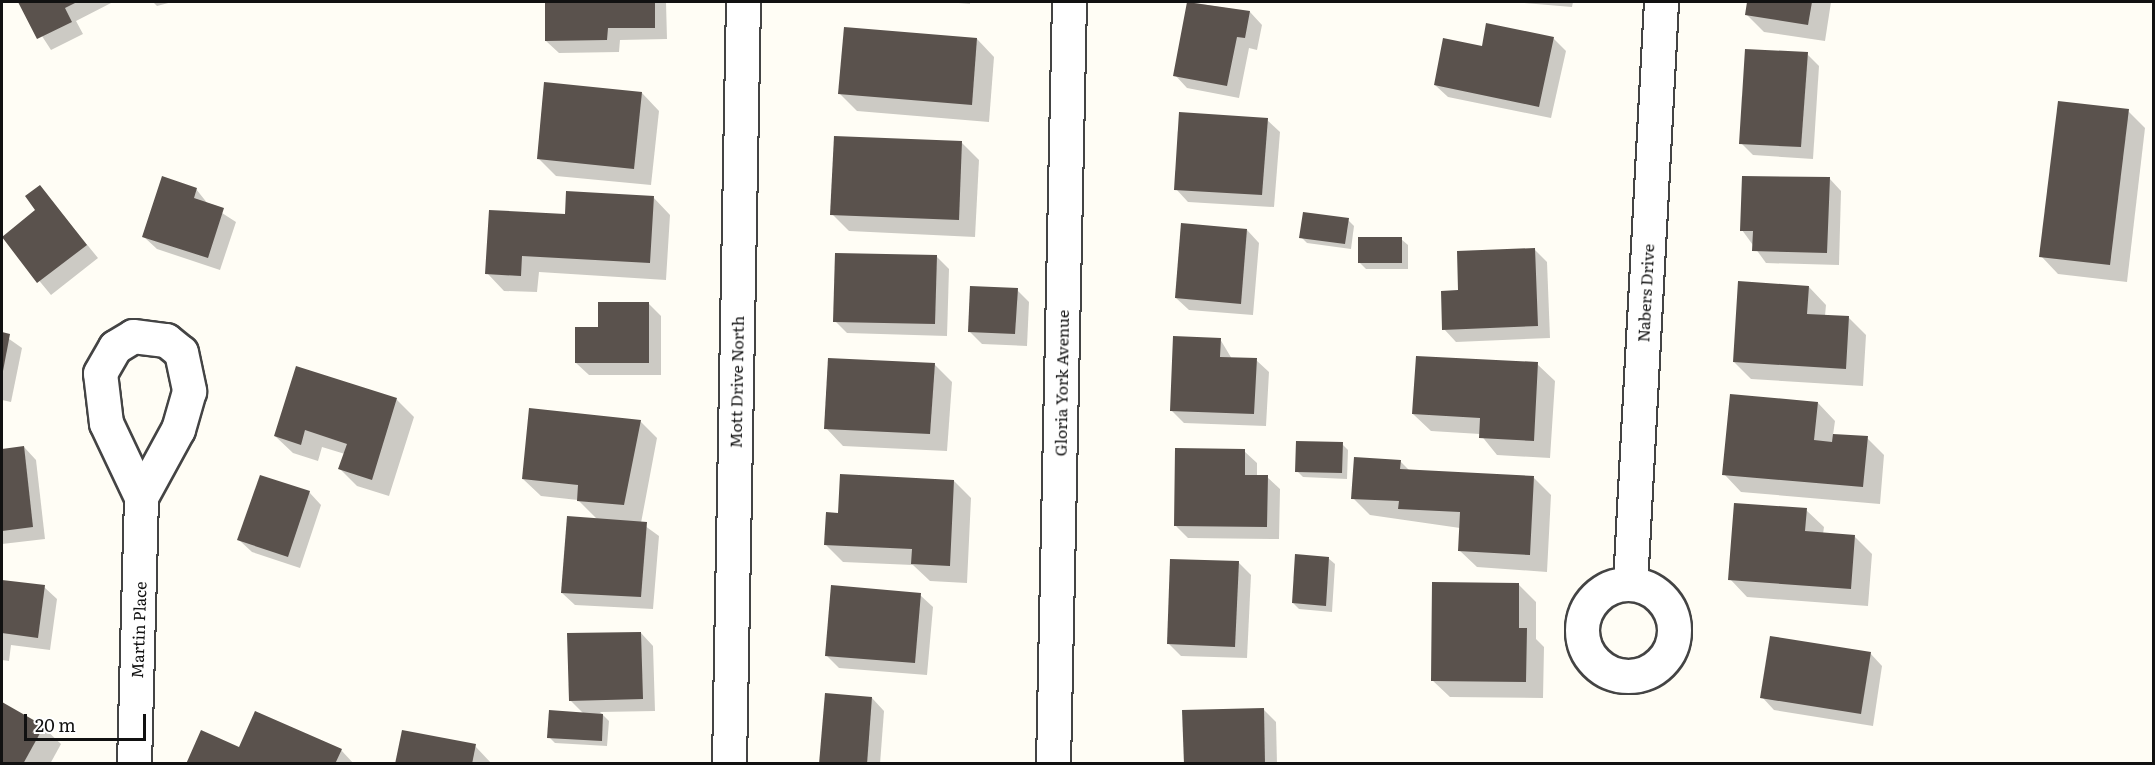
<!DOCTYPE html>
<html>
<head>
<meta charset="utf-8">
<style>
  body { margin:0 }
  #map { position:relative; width:2155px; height:765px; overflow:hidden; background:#fffdf5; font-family:Literata,serif }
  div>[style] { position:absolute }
  .shadow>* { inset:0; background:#0003 }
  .building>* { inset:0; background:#5a524d }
  .roads { filter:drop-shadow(2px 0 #444) drop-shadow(-2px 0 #444) drop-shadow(0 2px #444) drop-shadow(0 -2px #444) }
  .minor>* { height:33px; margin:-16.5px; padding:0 16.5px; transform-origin:16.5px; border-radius:16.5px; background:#fff }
  .minor>.ring { margin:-16.5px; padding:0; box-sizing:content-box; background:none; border:33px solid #fff; border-radius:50% }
  span { translate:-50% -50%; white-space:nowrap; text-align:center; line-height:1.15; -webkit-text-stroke:6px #fff; paint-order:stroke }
  .street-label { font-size:16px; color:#111 }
  .frame { position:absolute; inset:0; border:3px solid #111; pointer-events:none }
  .scale { position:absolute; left:24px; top:714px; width:122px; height:27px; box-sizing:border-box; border:3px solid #111; border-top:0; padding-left:8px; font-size:18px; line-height:21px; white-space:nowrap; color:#111; -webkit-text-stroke:4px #fff; paint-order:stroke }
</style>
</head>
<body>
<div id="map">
  <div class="shadow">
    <div style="clip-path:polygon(20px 2px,113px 2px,76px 21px,83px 34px,51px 50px)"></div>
    <div style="clip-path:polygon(153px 2px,172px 2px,157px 6px)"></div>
    <div style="clip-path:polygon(546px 2px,666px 2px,667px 39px,620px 40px,619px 52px,559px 53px,546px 41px)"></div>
    <div style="clip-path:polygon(947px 2px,970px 2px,970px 4px)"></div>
    <div style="clip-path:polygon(1189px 2px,1250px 12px,1262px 25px,1257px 50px,1249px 48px,1239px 98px,1187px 88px,1175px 75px)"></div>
    <div style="clip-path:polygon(1513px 2px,1573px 2px,1572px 7px)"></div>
    <div style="clip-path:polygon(1749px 2px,1831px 2px,1825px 41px,1764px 32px,1747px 15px)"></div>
    <div style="clip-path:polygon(1553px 38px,1566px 51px,1551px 118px,1448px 97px,1435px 85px,1483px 48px)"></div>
    <div style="clip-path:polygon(977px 39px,994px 57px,989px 122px,857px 111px,840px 94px)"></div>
    <div style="clip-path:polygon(1807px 54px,1819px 66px,1813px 159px,1753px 155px,1741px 143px)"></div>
    <div style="clip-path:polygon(642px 93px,659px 111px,651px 185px,556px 176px,539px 159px)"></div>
    <div style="clip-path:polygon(2128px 111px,2145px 128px,2127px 282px,2058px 274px,2041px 256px)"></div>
    <div style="clip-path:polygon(1267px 120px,1280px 132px,1274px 207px,1188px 202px,1176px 189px)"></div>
    <div style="clip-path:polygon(962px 143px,979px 160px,975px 237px,849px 231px,832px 214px)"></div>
    <div style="clip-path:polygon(1829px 178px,1841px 191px,1839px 265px,1766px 263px,1742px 230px)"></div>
    <div style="clip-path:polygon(40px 187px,98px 258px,51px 295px,3px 237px,37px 210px)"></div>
    <div style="clip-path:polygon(196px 189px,208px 204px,236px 222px,220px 270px,157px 249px,144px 237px)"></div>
    <div style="clip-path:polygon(653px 197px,670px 215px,666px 280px,539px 272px,537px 292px,504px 291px,487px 273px,567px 216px)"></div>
    <div style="clip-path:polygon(1348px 220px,1354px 226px,1351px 249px,1307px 243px,1301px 237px)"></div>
    <div style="clip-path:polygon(1247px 230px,1259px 243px,1253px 315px,1189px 310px,1176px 298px)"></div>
    <div style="clip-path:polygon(1401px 239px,1408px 245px,1408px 269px,1366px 269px,1360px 263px)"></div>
    <div style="clip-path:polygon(1534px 249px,1547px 262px,1550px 338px,1456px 342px,1444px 329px,1460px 292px)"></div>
    <div style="clip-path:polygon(936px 256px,949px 269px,947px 336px,847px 333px,835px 321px)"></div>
    <div style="clip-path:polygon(1809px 287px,1826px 305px,1825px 316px,1848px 317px,1866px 335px,1863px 386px,1751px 379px,1734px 362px)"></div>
    <div style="clip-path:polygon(1017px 290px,1029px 302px,1027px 346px,982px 344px,970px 332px)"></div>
    <div style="clip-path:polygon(648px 303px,661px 316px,661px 375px,589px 375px,576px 363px,600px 329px)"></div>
    <div style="clip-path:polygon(2px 334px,22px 348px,11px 402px,2px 400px)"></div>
    <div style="clip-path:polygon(1220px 339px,1232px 359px,1256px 360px,1269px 372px,1266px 426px,1184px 423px,1171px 410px)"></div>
    <div style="clip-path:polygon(934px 364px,952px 382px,947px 451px,843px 446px,826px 428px)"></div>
    <div style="clip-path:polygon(1537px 364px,1555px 381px,1550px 458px,1497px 455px,1480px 434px,1431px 431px,1413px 414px)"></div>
    <div style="clip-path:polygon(396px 399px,414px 417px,389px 496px,357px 486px,340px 469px,345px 454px,322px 447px,318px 461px,293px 453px,275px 436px)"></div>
    <div style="clip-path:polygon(1818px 403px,1835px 421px,1833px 435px,1867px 438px,1884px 455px,1880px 504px,1741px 492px,1724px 474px)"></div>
    <div style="clip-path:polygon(640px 421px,657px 438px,641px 523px,659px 536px,653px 609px,575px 605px,562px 593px,598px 520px,578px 500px,541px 496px,523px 479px)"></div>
    <div style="clip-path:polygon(1342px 444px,1348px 450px,1347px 479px,1303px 477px,1297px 471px)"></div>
    <div style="clip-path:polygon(24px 447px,36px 460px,45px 539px,2px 544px,2px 450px)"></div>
    <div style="clip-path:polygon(1244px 451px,1257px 463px,1257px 477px,1267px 477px,1280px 489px,1279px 539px,1188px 538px,1175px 525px)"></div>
    <div style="clip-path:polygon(1400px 461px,1410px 471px,1534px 478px,1551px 495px,1547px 572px,1477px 567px,1459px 550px,1460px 528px,1370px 515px,1353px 498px)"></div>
    <div style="clip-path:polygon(954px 481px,971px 498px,967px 583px,930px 581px,913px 565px,843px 562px,825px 544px,839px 514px)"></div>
    <div style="clip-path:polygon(309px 492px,321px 505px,300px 568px,252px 552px,239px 540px)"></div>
    <div style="clip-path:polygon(1806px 510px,1824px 527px,1823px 534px,1854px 536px,1872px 554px,1868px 606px,1747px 597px,1730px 579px)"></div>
    <div style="clip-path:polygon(1328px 558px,1335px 564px,1332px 612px,1299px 609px,1293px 603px)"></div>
    <div style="clip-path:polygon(1238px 562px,1251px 575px,1247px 658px,1181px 656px,1169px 644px)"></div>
    <div style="clip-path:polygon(2px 581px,44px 587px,57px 599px,50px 650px,11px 645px,9px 661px,2px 660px)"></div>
    <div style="clip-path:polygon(1519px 585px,1536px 602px,1536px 639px,1544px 647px,1543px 698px,1450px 697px,1432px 680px)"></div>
    <div style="clip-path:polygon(920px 595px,933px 607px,927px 675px,839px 668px,826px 655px)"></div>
    <div style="clip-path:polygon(641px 633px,653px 646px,655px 711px,600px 712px,609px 721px,607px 746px,555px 743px,549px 737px,584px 714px,570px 700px)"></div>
    <div style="clip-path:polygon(1870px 653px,1882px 666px,1873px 726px,1774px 710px,1762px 697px)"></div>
    <div style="clip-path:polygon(872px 698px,884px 711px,880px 764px,821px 764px)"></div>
    <div style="clip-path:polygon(2px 704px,43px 727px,61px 744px,50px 764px,2px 764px)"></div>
    <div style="clip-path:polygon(1263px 709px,1276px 722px,1277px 764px,1185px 764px)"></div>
    <div style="clip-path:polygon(475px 746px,492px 764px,397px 764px)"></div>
    <div style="clip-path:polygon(341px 750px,354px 764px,188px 764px)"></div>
  </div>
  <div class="building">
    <div style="clip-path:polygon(18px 2px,77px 2px,65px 8px,72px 22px,37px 39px)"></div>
    <div style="clip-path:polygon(545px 2px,655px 2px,655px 28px,608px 28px,607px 40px,545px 41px)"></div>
    <div style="clip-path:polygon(1187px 2px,1250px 11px,1245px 38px,1237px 37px,1227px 86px,1173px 76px)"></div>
    <div style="clip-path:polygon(1747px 2px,1812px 2px,1808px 25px,1745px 15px)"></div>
    <div style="clip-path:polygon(1486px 23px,1554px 37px,1539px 107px,1434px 85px,1443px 38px,1482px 46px)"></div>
    <div style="clip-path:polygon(844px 27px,977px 38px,972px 105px,838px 94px)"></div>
    <div style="clip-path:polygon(1745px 49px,1808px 52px,1801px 147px,1739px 144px)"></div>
    <div style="clip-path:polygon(544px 82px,642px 92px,634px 169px,537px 159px)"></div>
    <div style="clip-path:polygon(2058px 101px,2129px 109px,2110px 265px,2039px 257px)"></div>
    <div style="clip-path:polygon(1179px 112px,1268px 118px,1262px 195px,1174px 190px)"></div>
    <div style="clip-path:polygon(834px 136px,962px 141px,959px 220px,830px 215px)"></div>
    <div style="clip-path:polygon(162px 176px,197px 188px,194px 198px,224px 208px,208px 258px,142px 237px)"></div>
    <div style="clip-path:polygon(1742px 176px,1830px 177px,1827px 253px,1752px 251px,1753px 231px,1740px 231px)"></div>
    <div style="clip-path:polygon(40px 185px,87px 245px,37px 283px,2px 237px,35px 210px,25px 196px)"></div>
    <div style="clip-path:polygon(566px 191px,654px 196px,650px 263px,522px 256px,521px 276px,485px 274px,489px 210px,565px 214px)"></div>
    <div style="clip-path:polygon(1303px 212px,1349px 218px,1345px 244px,1299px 238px)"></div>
    <div style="clip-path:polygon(1181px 223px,1247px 229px,1241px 304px,1175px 298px)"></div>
    <div style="clip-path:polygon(1358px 237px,1402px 237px,1402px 263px,1358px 263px)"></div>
    <div style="clip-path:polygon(1535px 248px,1538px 326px,1442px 330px,1441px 291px,1458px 290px,1457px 251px)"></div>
    <div style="clip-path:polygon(835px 253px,937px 255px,935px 324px,833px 322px)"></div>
    <div style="clip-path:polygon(1738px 281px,1809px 286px,1807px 314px,1849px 316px,1846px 369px,1733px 362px)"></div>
    <div style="clip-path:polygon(970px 286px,1018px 288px,1015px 334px,968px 332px)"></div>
    <div style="clip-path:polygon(598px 302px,649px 302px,649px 363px,575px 363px,575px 327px,598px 327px)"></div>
    <div style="clip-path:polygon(2px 332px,10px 334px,3px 371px,2px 371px)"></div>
    <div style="clip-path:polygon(1173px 336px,1221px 338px,1220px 357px,1257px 358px,1254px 414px,1170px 411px)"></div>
    <div style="clip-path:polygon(1416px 356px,1538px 362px,1534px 441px,1479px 438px,1480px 418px,1412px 414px)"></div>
    <div style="clip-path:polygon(828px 358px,935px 363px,930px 434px,824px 429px)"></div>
    <div style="clip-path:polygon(296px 366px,397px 398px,372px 480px,338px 469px,347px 444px,305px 430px,301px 445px,274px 436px)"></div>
    <div style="clip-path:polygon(1730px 394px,1818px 402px,1814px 440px,1832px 442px,1833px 434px,1868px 436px,1863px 487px,1722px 475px)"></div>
    <div style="clip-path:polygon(529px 408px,641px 420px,624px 505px,577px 501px,578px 485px,522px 479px)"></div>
    <div style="clip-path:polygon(1296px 441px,1343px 442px,1342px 473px,1295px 472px)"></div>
    <div style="clip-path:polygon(24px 446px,33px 527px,2px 531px,2px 449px)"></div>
    <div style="clip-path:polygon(1175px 448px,1245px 449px,1245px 475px,1268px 475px,1267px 527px,1174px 526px)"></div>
    <div style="clip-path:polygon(1354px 457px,1401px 460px,1400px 469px,1534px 476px,1530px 555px,1458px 551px,1460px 512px,1398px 509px,1399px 501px,1351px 499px)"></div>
    <div style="clip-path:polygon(840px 474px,954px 480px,950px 566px,911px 564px,912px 549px,824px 545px,826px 512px,838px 513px)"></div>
    <div style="clip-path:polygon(260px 475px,310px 491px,288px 557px,237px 540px)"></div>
    <div style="clip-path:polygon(1734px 503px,1807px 508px,1805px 531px,1855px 535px,1851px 589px,1728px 580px)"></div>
    <div style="clip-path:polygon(567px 516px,647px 522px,641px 597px,561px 593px)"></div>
    <div style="clip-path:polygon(1295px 554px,1329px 557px,1326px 606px,1292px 603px)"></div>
    <div style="clip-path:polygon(1170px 559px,1239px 561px,1235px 647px,1167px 644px)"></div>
    <div style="clip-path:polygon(2px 580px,45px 585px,38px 638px,2px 633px)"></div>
    <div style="clip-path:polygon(1432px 582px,1519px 583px,1519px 628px,1527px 628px,1526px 682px,1431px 681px)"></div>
    <div style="clip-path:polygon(831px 585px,921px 593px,915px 663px,825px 656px)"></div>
    <div style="clip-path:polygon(641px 632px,643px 699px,569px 701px,567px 633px)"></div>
    <div style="clip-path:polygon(1770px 636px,1871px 652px,1861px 714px,1760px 698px)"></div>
    <div style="clip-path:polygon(825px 693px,872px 697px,867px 764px,819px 764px)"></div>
    <div style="clip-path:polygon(2px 702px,44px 726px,23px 764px,2px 764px)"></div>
    <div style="clip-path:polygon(1264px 708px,1265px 764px,1184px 764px,1182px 710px)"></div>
    <div style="clip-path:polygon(549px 710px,603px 714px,602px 741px,547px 738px)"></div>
    <div style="clip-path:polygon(255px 711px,342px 749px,335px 764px,186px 764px,201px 730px,239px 747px)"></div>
    <div style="clip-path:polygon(402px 730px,476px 744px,472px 764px,395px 764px)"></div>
  </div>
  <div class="roads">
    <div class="minor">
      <div style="left:133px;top:336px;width:33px;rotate:7deg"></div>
      <div style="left:166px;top:340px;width:19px;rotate:39deg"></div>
      <div style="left:181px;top:352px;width:40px;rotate:78deg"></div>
      <div style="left:189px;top:391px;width:40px;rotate:106deg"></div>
      <div style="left:178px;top:429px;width:77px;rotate:118.6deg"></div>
      <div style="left:141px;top:497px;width:82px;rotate:-115.3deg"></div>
      <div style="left:106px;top:423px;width:50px;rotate:-96.8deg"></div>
      <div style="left:100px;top:373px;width:30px;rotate:-60deg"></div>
      <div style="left:115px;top:347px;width:21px;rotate:-31deg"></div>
      <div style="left:1630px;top:584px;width:583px;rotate:-86.95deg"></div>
      <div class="ring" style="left:1582px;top:584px;width:59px;height:59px"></div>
      <div style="left:134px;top:764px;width:267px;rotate:-88.5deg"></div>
      <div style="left:729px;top:764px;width:762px;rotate:-88.95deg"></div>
      <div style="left:1053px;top:764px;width:762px;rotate:-88.8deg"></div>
    </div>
  </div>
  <div class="street-label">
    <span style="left:1645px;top:293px;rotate:-87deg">Nabers Drive</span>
    <span style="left:736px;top:382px;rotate:-89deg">Mott Drive North</span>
    <span style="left:1061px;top:383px;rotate:-89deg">Gloria York Avenue</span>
    <span style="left:138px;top:630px;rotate:-88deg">Martin Place</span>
  </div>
  <div class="frame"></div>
  <div class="scale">20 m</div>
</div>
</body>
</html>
